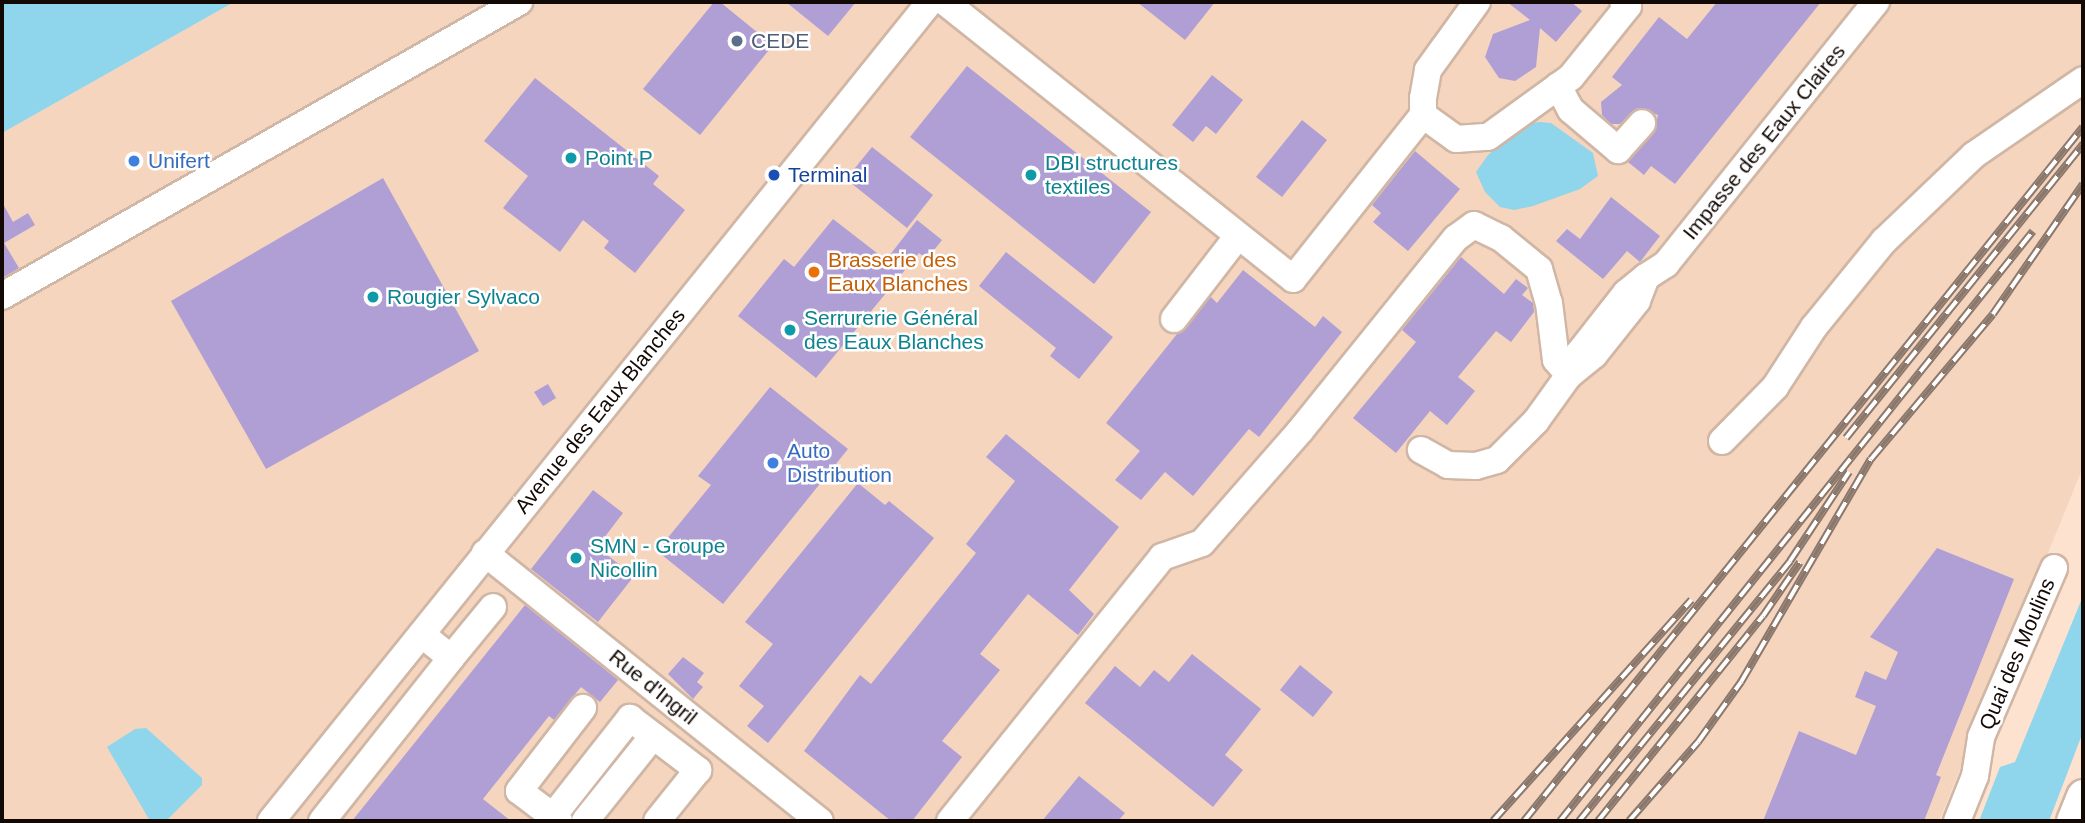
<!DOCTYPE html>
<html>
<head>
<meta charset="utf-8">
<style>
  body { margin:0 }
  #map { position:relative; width:2085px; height:823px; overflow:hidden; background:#fde2d0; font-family:Arial,sans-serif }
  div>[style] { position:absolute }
  .built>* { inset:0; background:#f5d5be }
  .water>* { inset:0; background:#8fd5ec }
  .building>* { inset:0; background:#b09fd4 }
  .roads { filter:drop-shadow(2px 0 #d0b6a5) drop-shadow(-2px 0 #d0b6a5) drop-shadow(0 2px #d0b6a5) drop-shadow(0 -2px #d0b6a5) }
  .minor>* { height:26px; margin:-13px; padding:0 13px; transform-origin:13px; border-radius:13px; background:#fff }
  .major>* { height:33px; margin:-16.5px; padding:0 16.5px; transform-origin:16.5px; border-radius:16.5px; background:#fff }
  .rail>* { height:8px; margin-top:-4px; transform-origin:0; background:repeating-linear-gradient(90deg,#fff 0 16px,#8b786d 0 32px); box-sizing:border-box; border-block:2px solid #8b786d }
  .dots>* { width:19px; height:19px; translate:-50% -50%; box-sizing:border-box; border:4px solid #fff; border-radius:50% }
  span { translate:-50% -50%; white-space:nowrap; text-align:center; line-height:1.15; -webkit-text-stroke:5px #fff; paint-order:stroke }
  .service-label { font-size:21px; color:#4e5e75 }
  .left { translate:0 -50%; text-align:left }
  .street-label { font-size:21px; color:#120905 }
  .culture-label { font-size:21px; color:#0d838f }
  .shop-label { font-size:21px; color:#366cbe }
  .transit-label { font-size:21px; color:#164399 }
  .food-label { font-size:21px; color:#c56008 }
  .frame { position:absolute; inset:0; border:4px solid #120905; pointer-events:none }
</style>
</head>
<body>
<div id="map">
  <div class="built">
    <div style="clip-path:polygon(234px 2px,2083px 2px,2083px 467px,1939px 821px,2px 821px,2px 133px)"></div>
  </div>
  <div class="water">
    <div style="clip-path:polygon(2px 2px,234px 2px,2px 133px)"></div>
    <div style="clip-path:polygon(1539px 122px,1551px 123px,1593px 153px,1598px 176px,1580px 189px,1533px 206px,1514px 210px,1500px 207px,1485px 192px,1476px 172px,1488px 155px,1527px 124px)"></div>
    <div style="clip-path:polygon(2083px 596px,2083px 732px,2049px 821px,1979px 821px,2000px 767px,2015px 762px)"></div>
    <div style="clip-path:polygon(146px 728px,202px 778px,202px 785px,166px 821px,150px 821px,107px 747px,135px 729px)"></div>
  </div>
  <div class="building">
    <div style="clip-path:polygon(714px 2px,720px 2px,773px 45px,700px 135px,643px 89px)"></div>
    <div style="clip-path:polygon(786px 2px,856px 2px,828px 36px)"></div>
    <div style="clip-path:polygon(1137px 2px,1215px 2px,1185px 40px)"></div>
    <div style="clip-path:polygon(1507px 2px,1571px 2px,1582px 11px,1556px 42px,1540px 28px,1536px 67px,1515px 81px,1499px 78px,1485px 57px,1493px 34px,1530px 20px)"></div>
    <div style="clip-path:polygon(1717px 2px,1821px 2px,1675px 184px,1651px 166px,1644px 175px,1628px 162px,1654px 133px,1658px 115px,1638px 108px,1620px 124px,1611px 124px,1602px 115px,1601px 102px,1622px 85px,1612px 77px,1659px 17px,1687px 39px)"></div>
    <div style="clip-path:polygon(967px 66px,1151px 212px,1094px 284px,910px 137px)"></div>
    <div style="clip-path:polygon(1212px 75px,1243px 100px,1216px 134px,1206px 126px,1193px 142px,1172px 125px)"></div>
    <div style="clip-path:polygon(535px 78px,659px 176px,653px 184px,685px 210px,635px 273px,604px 248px,609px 241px,583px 220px,560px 252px,503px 208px,528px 176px,484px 141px)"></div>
    <div style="clip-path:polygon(1302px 120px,1327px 140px,1282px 197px,1256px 177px)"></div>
    <div style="clip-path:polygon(872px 147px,933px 195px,907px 228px,846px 179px)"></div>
    <div style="clip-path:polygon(1415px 151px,1460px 189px,1408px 251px,1373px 222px,1381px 213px,1372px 205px)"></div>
    <div style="clip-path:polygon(383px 178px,479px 351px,266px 469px,171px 301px)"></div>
    <div style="clip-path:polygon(1611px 197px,1660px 236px,1640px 262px,1627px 251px,1603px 279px,1556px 241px,1567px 229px,1580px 239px)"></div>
    <div style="clip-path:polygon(2px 202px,13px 222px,28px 213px,35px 225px,4px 243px,19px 268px,2px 278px)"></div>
    <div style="clip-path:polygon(833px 219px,886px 260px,917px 220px,942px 240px,927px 259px,919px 253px,816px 378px,738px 316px,784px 259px,794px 267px)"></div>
    <div style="clip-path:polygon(1006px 252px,1113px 337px,1079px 379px,1050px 356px,1056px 348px,979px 286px)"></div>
    <div style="clip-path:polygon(1461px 257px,1504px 294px,1516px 279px,1528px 288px,1522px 295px,1533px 303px,1534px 312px,1511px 342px,1496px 331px,1458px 377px,1475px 391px,1447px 425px,1430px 411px,1396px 453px,1353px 418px,1416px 342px,1402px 330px)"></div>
    <div style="clip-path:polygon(1243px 270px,1315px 327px,1323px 316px,1342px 332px,1259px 437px,1249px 429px,1193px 496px,1165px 472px,1141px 500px,1115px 480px,1140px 451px,1106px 423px,1177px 334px,1211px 297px,1217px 303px)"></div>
    <div style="clip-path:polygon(548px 384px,556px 398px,543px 406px,534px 392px)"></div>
    <div style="clip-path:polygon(770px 387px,848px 449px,723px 604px,657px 551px,711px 485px,698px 476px)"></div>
    <div style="clip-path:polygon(1006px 434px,1119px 527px,1069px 590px,1094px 614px,1078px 635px,1028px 594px,980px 654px,1000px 670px,942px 741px,962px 757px,912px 821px,891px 821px,804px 751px,860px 675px,871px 684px,976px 553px,966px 544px,1015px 481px,986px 457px)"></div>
    <div style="clip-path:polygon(858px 483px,885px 505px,889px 501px,934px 538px,768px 743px,747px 726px,764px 706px,739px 686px,773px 644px,745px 622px)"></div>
    <div style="clip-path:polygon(593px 490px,623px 513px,597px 547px,634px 576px,598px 622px,531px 569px)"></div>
    <div style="clip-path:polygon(1937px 548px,2014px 579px,1936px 775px,1941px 777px,1924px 821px,1763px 821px,1799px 731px,1856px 755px,1876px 706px,1855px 697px,1865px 671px,1886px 680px,1898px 652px,1870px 637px)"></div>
    <div style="clip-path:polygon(525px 605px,618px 680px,600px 702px,581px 687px,554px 720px,549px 716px,483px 799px,511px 821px,352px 821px)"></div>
    <div style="clip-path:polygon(1192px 654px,1261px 709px,1225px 755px,1243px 770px,1213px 807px,1085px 703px,1115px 666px,1140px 687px,1154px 670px,1169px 682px)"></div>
    <div style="clip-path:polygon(683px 657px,704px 673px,697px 682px,703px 687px,693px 699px,668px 674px)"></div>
    <div style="clip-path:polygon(1300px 665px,1333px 692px,1313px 717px,1280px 690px)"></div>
    <div style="clip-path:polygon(1079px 776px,1125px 813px,1118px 821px,1042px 821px)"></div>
  </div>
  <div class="roads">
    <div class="minor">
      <div style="left:945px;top:2px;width:445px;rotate:38.5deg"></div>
      <div style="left:1293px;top:279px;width:209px;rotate:-51.6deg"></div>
      <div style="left:1477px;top:2px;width:84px;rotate:125.8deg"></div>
      <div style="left:1428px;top:70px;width:28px;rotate:100deg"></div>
      <div style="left:1423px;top:98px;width:17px;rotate:90deg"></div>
      <div style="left:1423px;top:115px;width:41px;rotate:36deg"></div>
      <div style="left:1456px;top:139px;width:32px;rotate:-4deg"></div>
      <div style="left:1488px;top:137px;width:102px;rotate:-35.9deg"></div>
      <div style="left:1571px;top:77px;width:91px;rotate:-51.2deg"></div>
      <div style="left:1628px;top:6px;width:6px;rotate:-141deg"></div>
      <div style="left:1558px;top:86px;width:27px;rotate:62deg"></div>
      <div style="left:1571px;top:110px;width:62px;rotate:40.4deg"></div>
      <div style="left:1618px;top:150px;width:36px;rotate:-48deg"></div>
      <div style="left:1646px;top:277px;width:26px;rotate:111deg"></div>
      <div style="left:1637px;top:301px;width:69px;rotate:128.5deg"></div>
      <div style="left:1594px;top:355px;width:32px;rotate:141deg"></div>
      <div style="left:1569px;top:375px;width:24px;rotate:-66deg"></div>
      <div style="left:1579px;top:353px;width:76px;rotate:-51.9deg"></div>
      <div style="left:1626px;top:293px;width:26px;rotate:-39deg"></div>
      <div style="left:1646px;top:277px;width:24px;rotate:-33deg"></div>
      <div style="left:1666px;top:264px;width:336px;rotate:-51.3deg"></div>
      <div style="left:2px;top:296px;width:595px;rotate:-29.63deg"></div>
      <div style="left:1174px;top:319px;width:105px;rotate:-52.4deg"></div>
      <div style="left:1722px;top:441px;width:76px;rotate:-45.5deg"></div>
      <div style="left:1775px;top:387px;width:72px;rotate:-57deg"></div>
      <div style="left:1814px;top:327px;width:111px;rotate:-50.9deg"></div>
      <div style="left:1884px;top:241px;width:124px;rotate:-43.7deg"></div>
      <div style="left:1974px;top:155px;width:132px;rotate:-34.5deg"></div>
      <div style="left:485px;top:553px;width:429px;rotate:38.7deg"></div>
      <div style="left:451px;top:658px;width:66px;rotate:-50.5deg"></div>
      <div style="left:553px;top:816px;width:125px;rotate:-51.8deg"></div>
      <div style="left:630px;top:718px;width:86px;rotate:37.4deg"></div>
      <div style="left:698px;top:770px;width:65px;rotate:128.8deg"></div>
      <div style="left:271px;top:821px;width:1051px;rotate:-51.18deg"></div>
      <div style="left:322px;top:821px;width:208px;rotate:-51.6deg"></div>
      <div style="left:451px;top:658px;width:38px;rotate:-141deg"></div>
      <div style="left:559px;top:821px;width:50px;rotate:-143.1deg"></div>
      <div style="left:519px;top:791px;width:105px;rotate:-52.4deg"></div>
      <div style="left:585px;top:821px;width:109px;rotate:-51.3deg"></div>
      <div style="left:950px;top:821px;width:339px;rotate:-51.2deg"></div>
      <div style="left:1162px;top:557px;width:42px;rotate:-19.3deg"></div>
      <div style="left:1202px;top:543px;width:149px;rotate:-48.8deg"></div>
      <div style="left:1300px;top:431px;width:248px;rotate:-51.1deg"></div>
      <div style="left:1456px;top:238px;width:22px;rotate:-36deg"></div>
      <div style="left:1474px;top:225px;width:30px;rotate:26deg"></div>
      <div style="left:1501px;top:238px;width:49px;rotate:39.2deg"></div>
      <div style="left:1539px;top:269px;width:35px;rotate:74deg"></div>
      <div style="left:1549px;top:303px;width:57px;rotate:83deg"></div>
      <div style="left:1556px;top:360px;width:20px;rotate:49deg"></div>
      <div style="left:1569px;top:375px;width:57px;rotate:125.7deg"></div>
      <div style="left:1536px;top:421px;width:55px;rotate:135deg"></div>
      <div style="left:1497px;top:460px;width:22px;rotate:164deg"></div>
      <div style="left:1476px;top:466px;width:28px;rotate:-178deg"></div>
      <div style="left:1448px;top:465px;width:31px;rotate:-151deg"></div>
      <div style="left:1957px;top:821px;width:48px;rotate:-68.2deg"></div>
      <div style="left:1975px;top:776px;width:39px;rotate:-81deg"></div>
      <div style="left:1981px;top:737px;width:184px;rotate:-66.6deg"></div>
    </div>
    <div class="major">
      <div style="left:2073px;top:821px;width:27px;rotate:-68deg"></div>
    </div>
  </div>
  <div class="rail">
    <div style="left:1846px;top:438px;width:378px;rotate:-51.1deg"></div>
    <div style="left:1493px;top:821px;width:297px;rotate:-48.1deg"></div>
    <div style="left:1524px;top:821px;width:891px;rotate:-51.15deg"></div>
    <div style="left:1560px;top:821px;width:756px;rotate:-51.28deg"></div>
    <div style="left:1579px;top:821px;width:335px;rotate:-50.9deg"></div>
    <div style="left:1790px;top:561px;width:107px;rotate:-56.5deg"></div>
    <div style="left:1598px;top:821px;width:263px;rotate:-51.2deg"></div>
    <div style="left:1763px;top:616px;width:65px;rotate:-55.6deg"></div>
    <div style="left:1629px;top:821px;width:105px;rotate:-48.9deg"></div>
    <div style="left:1698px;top:742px;width:74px;rotate:-54.4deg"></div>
    <div style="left:1741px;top:682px;width:258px;rotate:-59.8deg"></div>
    <div style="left:1871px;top:459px;width:189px;rotate:-49.9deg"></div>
    <div style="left:1993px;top:314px;width:158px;rotate:-55.3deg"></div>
  </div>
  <div class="dots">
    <div style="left:737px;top:41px;background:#5c6f8a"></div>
    <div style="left:571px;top:158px;background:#0f9aa8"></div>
    <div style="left:134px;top:161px;background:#3f7fe0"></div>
    <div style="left:774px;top:175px;background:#1a4fb4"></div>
    <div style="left:1031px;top:175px;background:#0f9aa8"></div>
    <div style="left:814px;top:272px;background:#e8710a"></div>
    <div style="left:373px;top:297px;background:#0f9aa8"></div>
    <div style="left:790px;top:330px;background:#0f9aa8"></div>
    <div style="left:773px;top:463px;background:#3f7fe0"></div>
    <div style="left:576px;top:558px;background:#0f9aa8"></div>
  </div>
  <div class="service-label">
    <span class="left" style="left:751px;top:41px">CEDE</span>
  </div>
  <div class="street-label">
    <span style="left:1764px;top:142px;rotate:-51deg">Impasse des Eaux Claires</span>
    <span style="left:600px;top:411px;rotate:-51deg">Avenue des Eaux Blanches</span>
    <span style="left:2017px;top:654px;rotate:-67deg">Quai des Moulins</span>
    <span style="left:653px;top:687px;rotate:39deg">Rue d'Ingril</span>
  </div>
  <div class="culture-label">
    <span class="left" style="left:585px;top:158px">Point P</span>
    <span class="left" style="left:1045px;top:175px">DBI structures<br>textiles</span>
    <span class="left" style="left:387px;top:297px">Rougier Sylvaco</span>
    <span class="left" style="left:804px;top:330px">Serrurerie Général<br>des Eaux Blanches</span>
    <span class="left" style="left:590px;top:558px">SMN - Groupe<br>Nicollin</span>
  </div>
  <div class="shop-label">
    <span class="left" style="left:148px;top:161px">Unifert</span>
    <span class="left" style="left:787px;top:463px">Auto<br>Distribution</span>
  </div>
  <div class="transit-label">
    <span class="left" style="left:788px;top:175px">Terminal</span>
  </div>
  <div class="food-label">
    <span class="left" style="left:828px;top:272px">Brasserie des<br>Eaux Blanches</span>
  </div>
  <div class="frame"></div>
</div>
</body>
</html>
